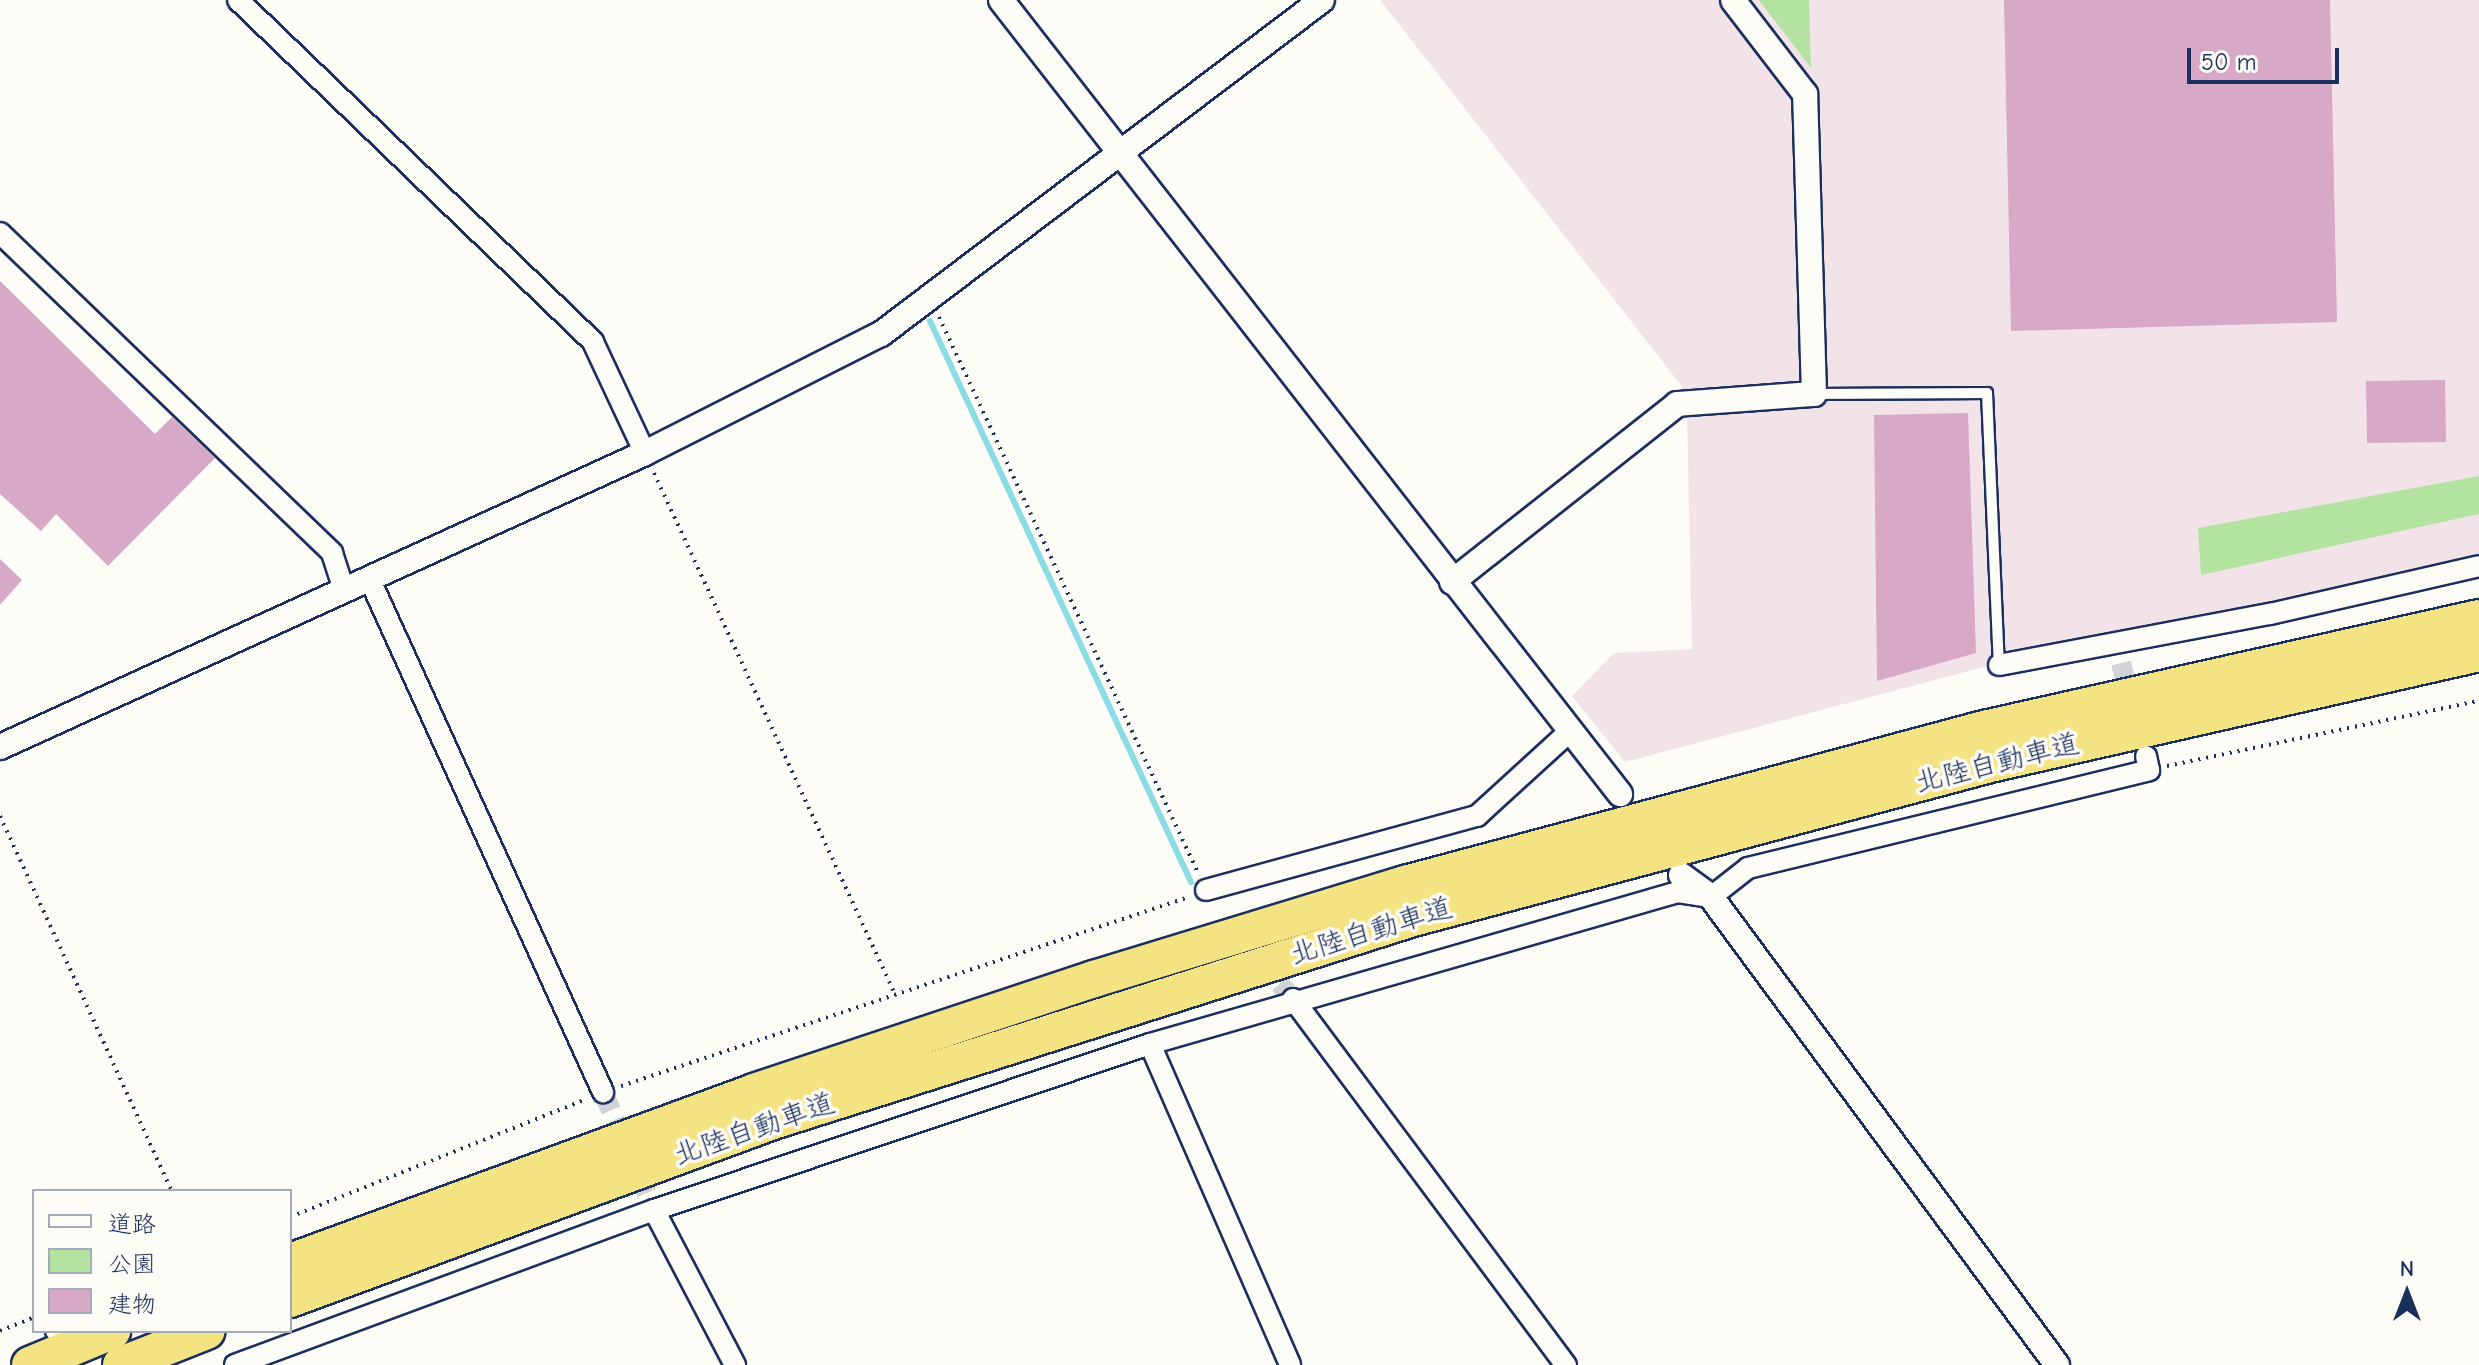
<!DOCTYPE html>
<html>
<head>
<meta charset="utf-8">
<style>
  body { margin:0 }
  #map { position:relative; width:2479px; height:1365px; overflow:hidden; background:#fdfcf7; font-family:"Comic Neue","Klee One",sans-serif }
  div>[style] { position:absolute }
  .built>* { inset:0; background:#f2e3e9 }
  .green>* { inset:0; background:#b3e2a1 }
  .stream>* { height:6px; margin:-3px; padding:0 3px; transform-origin:3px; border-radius:3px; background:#8cdce6 }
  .building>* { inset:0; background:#d8a8c7 }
  .minor-tunnel>* { height:20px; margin-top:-10px; transform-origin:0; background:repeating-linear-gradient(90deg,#d0d3d8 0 20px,transparent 0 30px) }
  .path>* { height:4px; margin-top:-2px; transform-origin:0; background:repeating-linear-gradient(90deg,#1b2f5e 0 2px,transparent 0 8px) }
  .roads { filter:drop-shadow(2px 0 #1b2f5e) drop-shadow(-2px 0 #1b2f5e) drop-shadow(0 2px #1b2f5e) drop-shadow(0 -2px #1b2f5e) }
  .service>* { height:10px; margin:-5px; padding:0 5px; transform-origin:5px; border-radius:5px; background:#fdfcf7 }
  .minor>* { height:20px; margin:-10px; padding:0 10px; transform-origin:10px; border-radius:10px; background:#fdfcf7 }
  .tertiary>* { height:24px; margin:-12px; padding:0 12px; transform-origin:12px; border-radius:12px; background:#fdfcf7 }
  .motorway>* { height:36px; margin:-18px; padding:0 18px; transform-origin:18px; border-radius:18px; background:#f4e382 }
  span { translate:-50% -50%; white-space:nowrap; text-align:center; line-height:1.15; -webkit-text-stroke:7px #fdfcf7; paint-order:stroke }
  .street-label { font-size:28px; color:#1b2f5e }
  .legend { position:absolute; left:32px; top:1189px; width:260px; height:144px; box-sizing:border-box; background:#fdfcf7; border:2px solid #a3aaba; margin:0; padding:10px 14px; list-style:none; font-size:24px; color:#1b2f5e }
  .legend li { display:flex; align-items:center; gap:16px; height:40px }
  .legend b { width:40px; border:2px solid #a3aaba }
  .north { position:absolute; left:2367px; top:1253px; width:80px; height:80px; -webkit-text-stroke:6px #fdfcf7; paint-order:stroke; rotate:0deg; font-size:22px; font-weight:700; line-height:32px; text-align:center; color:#1b2f5e }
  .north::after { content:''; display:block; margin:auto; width:28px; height:36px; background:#1b2f5e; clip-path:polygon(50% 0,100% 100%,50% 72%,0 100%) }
  .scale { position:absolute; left:2187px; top:48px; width:152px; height:36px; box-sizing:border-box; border:4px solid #1b2f5e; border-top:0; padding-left:10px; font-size:24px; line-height:28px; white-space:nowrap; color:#1b2f5e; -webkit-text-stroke:6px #fdfcf7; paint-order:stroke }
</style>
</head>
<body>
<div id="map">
  <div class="built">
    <div style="clip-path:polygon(1380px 0,2479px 0,2479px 559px,2010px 660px,1625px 762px,1572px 696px,1614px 653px,1692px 649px,1687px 414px,1681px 385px)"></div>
  </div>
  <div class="green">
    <div style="clip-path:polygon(1759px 0,1809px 0,1811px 68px)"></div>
    <div style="clip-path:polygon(2479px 476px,2479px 514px,2201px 575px,2198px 528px)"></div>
  </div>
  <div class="stream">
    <div style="left:930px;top:321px;width:619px;rotate:65.05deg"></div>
  </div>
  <div class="building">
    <div style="clip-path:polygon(2004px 0,2330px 0,2337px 322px,2011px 331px)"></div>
    <div style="clip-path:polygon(0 281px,155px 434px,172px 417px,215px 458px,108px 566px,56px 514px,41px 531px,0 494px)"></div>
    <div style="clip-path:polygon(2445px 380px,2446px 442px,2367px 443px,2366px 381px)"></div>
    <div style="clip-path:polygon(1968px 413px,1976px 653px,1877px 681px,1874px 415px)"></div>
    <div style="clip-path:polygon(0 559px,22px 580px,0 605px)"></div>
  </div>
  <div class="minor-tunnel">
    <div style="left:2121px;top:663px;width:44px;rotate:75.7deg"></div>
    <div style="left:1260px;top:961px;width:50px;rotate:49deg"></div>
    <div style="left:603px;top:1092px;width:129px;rotate:66.6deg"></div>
  </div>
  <div class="path">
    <div style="left:939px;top:317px;width:616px;rotate:65.02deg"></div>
    <div style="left:654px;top:473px;width:574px;rotate:65.18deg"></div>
    <div style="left:2167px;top:766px;width:319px;rotate:-11.8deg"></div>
    <div style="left:0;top:816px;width:413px;rotate:65.4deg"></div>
    <div style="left:621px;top:1086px;width:599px;rotate:-18.4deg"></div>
    <div style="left:290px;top:1217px;width:319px;rotate:-21.7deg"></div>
    <div style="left:0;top:1331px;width:37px;rotate:-22deg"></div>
  </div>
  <div class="roads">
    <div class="service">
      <div style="left:1816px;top:394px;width:171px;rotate:-0.3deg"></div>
      <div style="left:1987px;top:393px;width:272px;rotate:87.5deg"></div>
    </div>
    <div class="minor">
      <div style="left:238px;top:0;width:493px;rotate:43.9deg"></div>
      <div style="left:593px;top:342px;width:123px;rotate:64.9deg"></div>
      <div style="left:0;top:233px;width:461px;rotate:43.9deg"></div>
      <div style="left:332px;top:553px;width:40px;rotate:72deg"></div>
      <div style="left:370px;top:580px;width:563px;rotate:65.53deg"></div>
      <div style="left:1999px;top:665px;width:276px;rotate:-10.7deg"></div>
      <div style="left:2270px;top:614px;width:214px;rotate:-12.9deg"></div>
      <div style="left:1206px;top:890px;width:281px;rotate:-15.3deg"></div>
      <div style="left:1477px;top:816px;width:125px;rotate:-42.4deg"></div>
      <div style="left:1293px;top:999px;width:457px;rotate:53.3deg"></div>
      <div style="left:1150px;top:1044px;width:350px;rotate:66.4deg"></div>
      <div style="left:654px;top:1210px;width:175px;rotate:62.4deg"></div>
      <div style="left:56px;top:1331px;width:1px;rotate:45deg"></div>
      <div style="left:235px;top:1365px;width:447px;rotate:-20.3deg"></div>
      <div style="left:654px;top:1210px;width:523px;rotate:-18.5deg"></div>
      <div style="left:1150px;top:1044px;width:549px;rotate:-16.06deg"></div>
      <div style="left:1678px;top:892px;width:33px;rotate:9deg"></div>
      <div style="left:1711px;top:897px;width:47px;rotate:-38.1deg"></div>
      <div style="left:1748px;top:868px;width:413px;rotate:-13.7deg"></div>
      <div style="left:2149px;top:770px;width:14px;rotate:-102deg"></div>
    </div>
    <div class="tertiary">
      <div style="left:1001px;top:0;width:1007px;rotate:52.06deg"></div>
      <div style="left:1452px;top:582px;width:287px;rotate:-38.3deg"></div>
      <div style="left:1677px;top:404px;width:137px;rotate:-4.2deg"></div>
      <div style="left:1814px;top:394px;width:300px;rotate:-91.7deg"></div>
      <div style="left:1805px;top:94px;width:118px;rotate:-127.5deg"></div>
      <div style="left:0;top:747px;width:709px;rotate:-24.5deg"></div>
      <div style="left:645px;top:453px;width:264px;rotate:-26.8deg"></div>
      <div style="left:881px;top:334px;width:553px;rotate:-37.14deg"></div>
      <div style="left:1681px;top:875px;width:37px;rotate:36deg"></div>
      <div style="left:1711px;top:897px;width:582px;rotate:53.52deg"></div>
    </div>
    <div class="motorway">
      <div style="left:290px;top:1262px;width:494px;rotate:-20.1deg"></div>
      <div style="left:754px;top:1092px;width:358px;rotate:-18.4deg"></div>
      <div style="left:1094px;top:979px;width:325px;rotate:-17deg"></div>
      <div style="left:1405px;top:884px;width:599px;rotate:-14.99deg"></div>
      <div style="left:1984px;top:729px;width:507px;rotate:-12.64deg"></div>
      <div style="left:290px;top:1299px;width:515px;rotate:-20.23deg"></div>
      <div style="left:773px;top:1121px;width:671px;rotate:-17.6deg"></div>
      <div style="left:1413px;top:918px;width:597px;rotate:-14.94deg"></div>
      <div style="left:1990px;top:764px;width:501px;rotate:-12.79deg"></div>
      <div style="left:30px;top:1365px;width:89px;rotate:-22.5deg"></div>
      <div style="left:121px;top:1365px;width:92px;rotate:-21.6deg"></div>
    </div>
  </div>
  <div class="street-label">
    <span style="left:1997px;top:763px;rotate:-14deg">北陸自動車道</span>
    <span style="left:1371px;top:931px;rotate:-17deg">北陸自動車道</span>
    <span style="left:754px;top:1129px;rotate:-19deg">北陸自動車道</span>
  </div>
  <ul class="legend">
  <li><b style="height:10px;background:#fdfcf7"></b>道路</li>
  <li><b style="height:22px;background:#b3e2a1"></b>公園</li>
  <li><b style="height:22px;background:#d8a8c7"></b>建物</li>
  </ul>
  <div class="north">N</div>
  <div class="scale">50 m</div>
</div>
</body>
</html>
